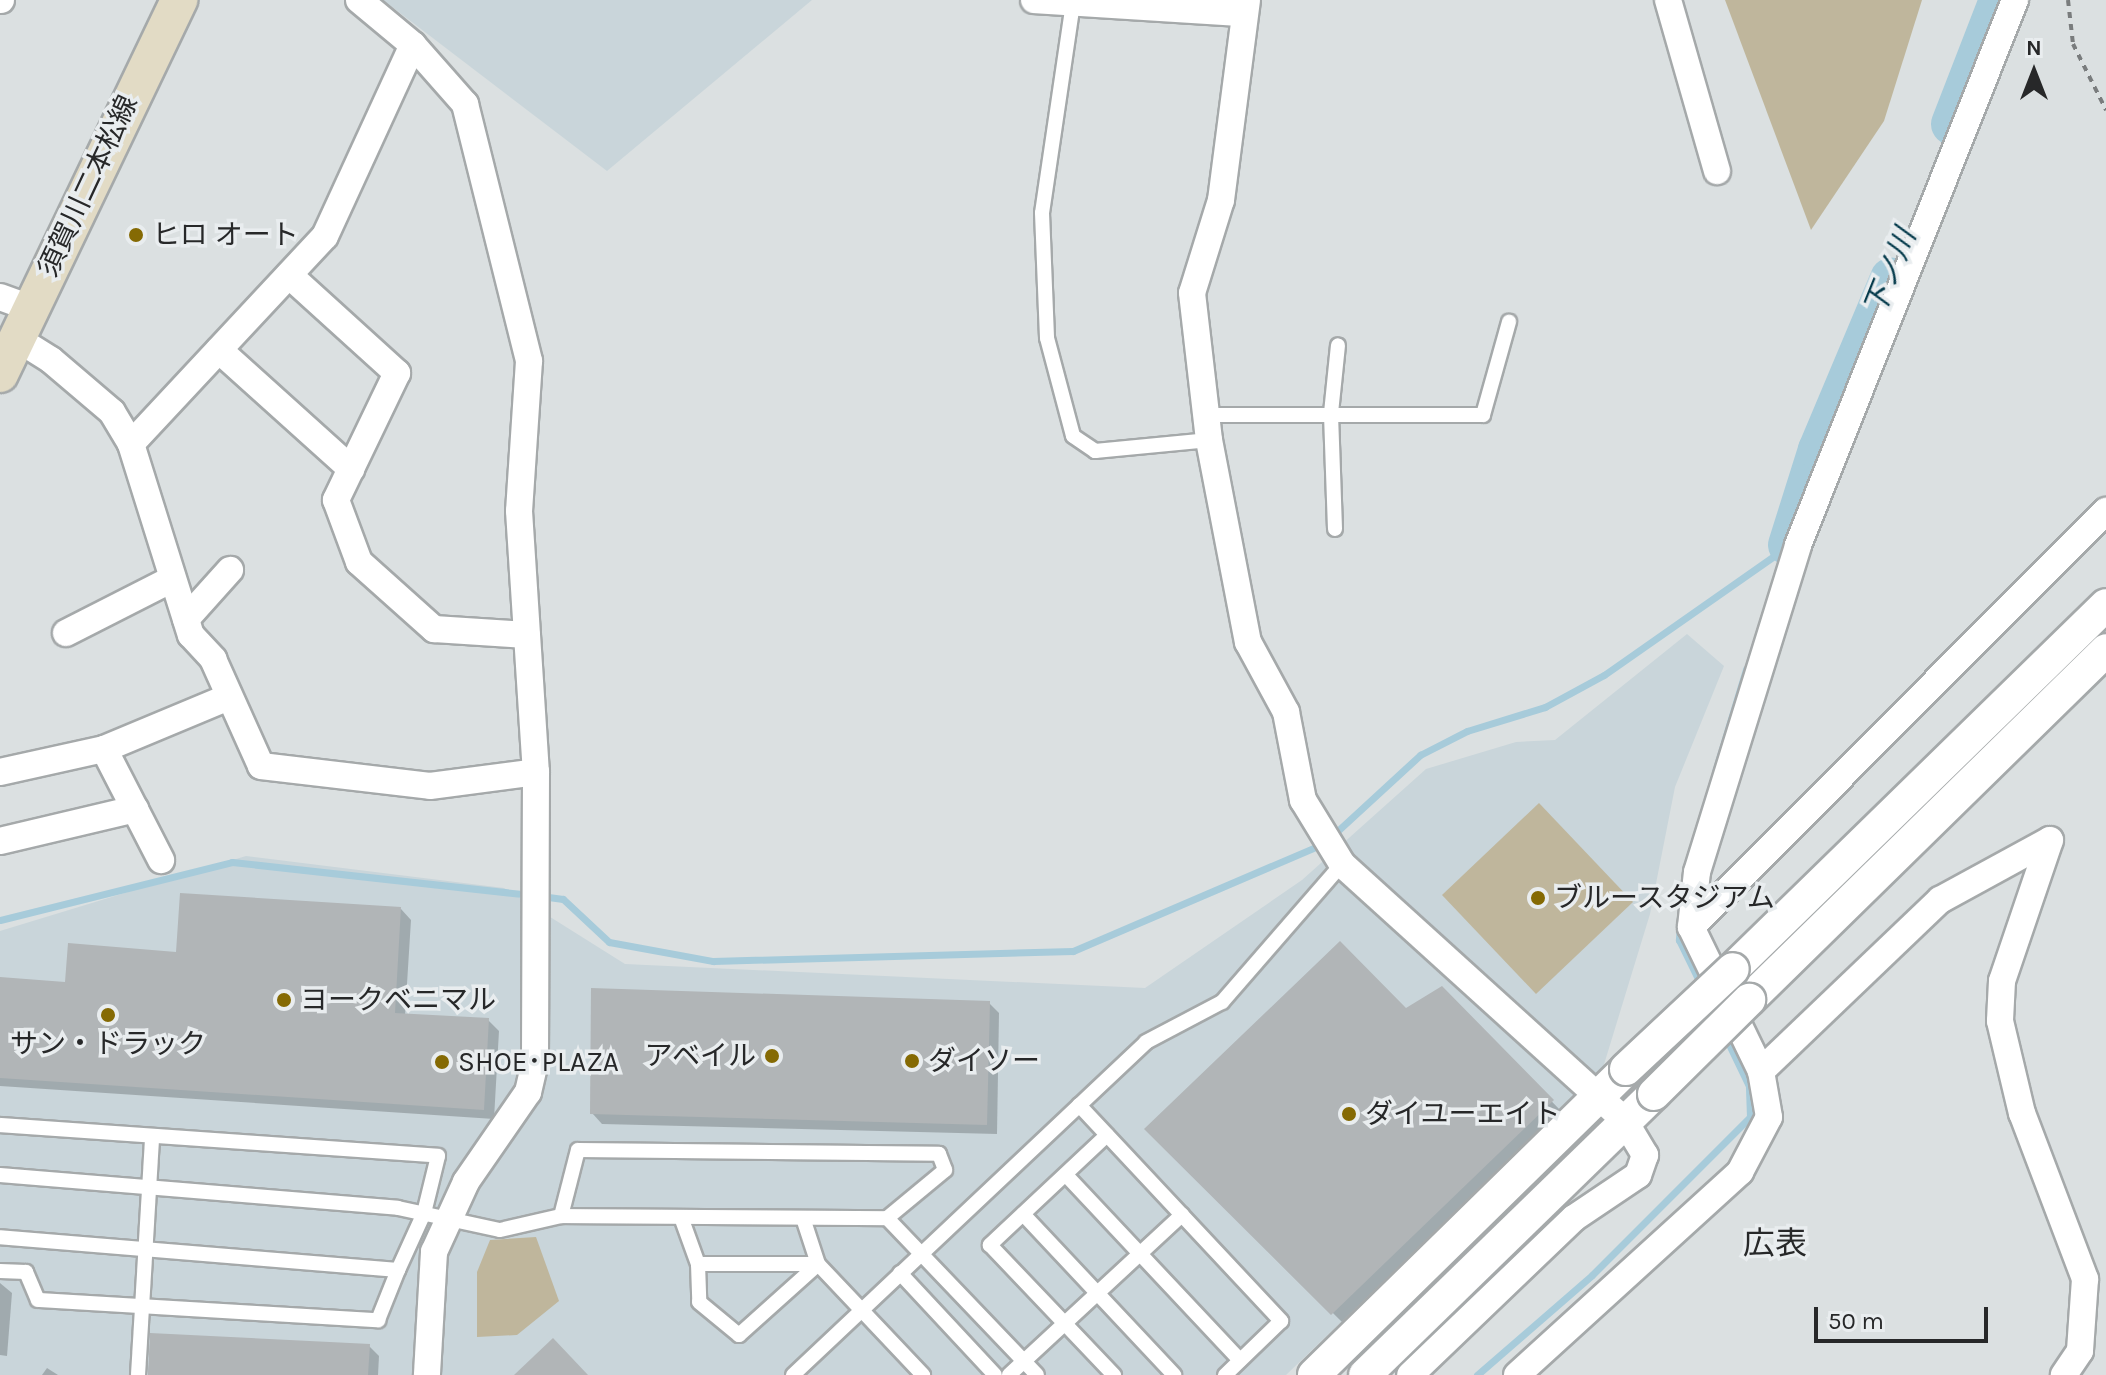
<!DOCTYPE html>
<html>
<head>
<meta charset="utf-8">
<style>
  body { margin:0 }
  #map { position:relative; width:2106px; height:1375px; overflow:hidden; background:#dbe0e1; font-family:Karla,"Noto Sans JP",sans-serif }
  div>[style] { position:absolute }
  .built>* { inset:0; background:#c9d5da }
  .green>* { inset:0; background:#bfb69c }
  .shadow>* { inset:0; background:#0003 }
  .stream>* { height:7px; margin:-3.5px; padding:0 3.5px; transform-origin:3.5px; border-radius:3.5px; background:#a7cbda }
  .river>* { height:42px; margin:-21px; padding:0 21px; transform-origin:21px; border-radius:21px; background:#a7cbda }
  .building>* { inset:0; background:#b1b5b7 }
  .path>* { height:4px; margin-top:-2px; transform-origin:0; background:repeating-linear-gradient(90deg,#797c7d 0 6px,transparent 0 12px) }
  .roads { filter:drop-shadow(2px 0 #a5a9aa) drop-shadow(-2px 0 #a5a9aa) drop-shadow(0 2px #a5a9aa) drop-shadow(0 -2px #a5a9aa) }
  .service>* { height:14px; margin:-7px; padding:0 7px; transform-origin:7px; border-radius:7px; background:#fff }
  .minor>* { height:26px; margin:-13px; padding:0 13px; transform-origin:13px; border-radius:13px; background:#fff }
  .tertiary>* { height:32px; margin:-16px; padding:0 16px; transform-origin:16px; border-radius:16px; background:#fff }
  .secondary>* { height:36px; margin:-18px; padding:0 18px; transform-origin:18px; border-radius:18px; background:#e2dbc5 }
  .bridges { filter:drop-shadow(2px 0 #a5a9aa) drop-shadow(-2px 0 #a5a9aa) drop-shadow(0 2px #a5a9aa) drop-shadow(0 -2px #a5a9aa) }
  .tertiary-bridge>* { height:32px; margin:-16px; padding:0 16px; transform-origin:16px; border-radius:16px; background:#fff }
  .dots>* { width:22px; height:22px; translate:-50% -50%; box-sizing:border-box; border:4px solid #e9edef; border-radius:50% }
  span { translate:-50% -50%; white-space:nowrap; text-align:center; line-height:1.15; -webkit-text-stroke:7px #e9edef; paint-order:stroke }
  .street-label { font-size:28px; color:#272829 }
  .poi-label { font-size:28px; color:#272829 }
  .left { translate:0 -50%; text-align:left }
  .right { translate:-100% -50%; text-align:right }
  .water-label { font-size:30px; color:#043a4b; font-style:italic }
  .quarter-label { font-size:32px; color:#272829 }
  .north { position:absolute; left:1994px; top:32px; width:80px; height:80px; -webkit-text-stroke:6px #e9edef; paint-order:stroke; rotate:0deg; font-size:22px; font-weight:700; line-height:32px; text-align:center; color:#272829 }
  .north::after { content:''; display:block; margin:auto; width:28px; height:36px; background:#272829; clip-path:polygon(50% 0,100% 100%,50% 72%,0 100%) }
  .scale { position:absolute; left:1814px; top:1307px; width:174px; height:36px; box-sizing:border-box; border:4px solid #272829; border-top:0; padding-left:10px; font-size:24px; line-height:28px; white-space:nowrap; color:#272829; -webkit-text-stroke:6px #e9edef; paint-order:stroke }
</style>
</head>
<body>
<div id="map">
  <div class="built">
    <div style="clip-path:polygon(383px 0,812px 0,607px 171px)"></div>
    <div style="clip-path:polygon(1687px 634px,1724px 666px,1675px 787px,1650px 914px,1602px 1071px,1286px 1375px,0 1375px,0 931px,246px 856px,504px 888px,625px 964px,1145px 988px,1302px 880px,1426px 769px,1516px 742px,1555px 740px)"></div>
  </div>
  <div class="green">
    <div style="clip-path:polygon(1725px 0,1922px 0,1884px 121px,1811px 230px)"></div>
    <div style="clip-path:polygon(1539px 803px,1633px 902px,1536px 994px,1442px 895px)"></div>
    <div style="clip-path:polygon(536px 1237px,559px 1301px,517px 1335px,477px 1337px,477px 1272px,490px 1240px)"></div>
  </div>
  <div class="shadow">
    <div style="clip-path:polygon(401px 909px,411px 920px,405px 1016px,488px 1020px,499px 1031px,494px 1119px,0 1086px,0 979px,67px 984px,178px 954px)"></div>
    <div style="clip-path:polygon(1441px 988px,1562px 1112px,1343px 1323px,1147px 1129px,1405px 1011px)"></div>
    <div style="clip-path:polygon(989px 1003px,999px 1013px,997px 1134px,602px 1124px,592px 1113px)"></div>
    <div style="clip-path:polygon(0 1283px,12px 1293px,7px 1356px,0 1355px)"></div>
    <div style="clip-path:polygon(152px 1335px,369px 1346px,379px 1356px,378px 1375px,148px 1375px)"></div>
    <div style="clip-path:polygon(47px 1368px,58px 1375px,42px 1375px)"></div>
  </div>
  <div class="stream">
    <div style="left:1715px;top:772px;width:108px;rotate:-73.2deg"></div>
    <div style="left:1332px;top:836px;width:120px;rotate:-42.6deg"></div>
    <div style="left:1420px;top:755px;width:53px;rotate:-27.1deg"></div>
    <div style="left:1467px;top:731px;width:82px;rotate:-17.1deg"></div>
    <div style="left:1545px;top:707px;width:67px;rotate:-28.5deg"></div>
    <div style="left:1604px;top:675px;width:225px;rotate:-35deg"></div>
    <div style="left:541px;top:896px;width:22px;rotate:8deg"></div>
    <div style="left:563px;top:899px;width:63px;rotate:43.1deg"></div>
    <div style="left:609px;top:942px;width:106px;rotate:10.4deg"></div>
    <div style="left:713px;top:961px;width:360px;rotate:-1.6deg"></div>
    <div style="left:1073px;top:951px;width:272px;rotate:-23.2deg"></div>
    <div style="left:0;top:920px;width:239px;rotate:-14deg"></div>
    <div style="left:232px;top:862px;width:299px;rotate:6.3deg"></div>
    <div style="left:1680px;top:924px;width:16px;rotate:94deg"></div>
    <div style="left:1679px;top:940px;width:52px;rotate:63.9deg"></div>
    <div style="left:1477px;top:1375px;width:152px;rotate:-41deg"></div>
    <div style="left:1592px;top:1275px;width:223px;rotate:-45deg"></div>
    <div style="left:1750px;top:1117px;width:31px;rotate:-92deg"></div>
    <div style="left:1749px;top:1086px;width:58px;rotate:-115.7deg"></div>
  </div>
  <div class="river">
    <div style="left:1952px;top:124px;width:133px;rotate:-68.8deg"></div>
    <div style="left:1789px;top:545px;width:100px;rotate:-72.5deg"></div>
    <div style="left:1819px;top:450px;width:186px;rotate:-67.2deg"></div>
  </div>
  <div class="building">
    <div style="clip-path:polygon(180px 893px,401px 907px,395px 1013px,489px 1018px,484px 1110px,0 1078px,0 977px,65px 982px,68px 943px,176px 952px)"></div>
    <div style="clip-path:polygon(1340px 941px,1406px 1008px,1442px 986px,1554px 1100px,1331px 1315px,1144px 1129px)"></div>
    <div style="clip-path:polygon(591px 988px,990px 1001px,987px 1125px,590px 1114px)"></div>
    <div style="clip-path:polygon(150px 1333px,370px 1344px,368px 1375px,148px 1375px)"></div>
    <div style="clip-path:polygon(553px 1338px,588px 1375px,514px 1375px)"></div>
  </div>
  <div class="path">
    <div style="left:2068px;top:0;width:44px;rotate:83.5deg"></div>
    <div style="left:2073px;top:44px;width:74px;rotate:63.4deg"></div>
  </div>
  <div class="roads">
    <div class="service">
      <div style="left:1073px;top:3px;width:212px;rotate:98.4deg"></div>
      <div style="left:1042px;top:213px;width:125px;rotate:87.7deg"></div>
      <div style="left:1047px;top:338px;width:101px;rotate:75.1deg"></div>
      <div style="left:1073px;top:436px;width:27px;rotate:34deg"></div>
      <div style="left:1095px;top:451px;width:115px;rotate:-5.5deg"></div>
      <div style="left:1208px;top:415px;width:275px"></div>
      <div style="left:1483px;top:415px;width:97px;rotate:-74.4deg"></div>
      <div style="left:1335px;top:529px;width:116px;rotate:-92deg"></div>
      <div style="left:1331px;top:413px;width:68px;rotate:-84.1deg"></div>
      <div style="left:1079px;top:1105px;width:296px;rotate:46.9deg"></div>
      <div style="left:1281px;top:1321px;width:78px;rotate:136deg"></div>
      <div style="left:0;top:1125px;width:439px;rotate:4deg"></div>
      <div style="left:438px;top:1156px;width:59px;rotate:103.8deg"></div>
      <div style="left:424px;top:1213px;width:63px;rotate:114.5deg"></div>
      <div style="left:398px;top:1270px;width:399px;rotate:-175.3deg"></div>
      <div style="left:1107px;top:1135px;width:161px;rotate:136.8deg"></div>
      <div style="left:990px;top:1245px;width:180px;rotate:46.4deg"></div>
      <div style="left:0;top:1175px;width:399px;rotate:4.7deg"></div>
      <div style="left:398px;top:1208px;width:104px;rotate:12.2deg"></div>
      <div style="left:500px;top:1230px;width:63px;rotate:-12.9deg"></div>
      <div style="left:561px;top:1216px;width:326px;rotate:0.4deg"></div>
      <div style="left:887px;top:1218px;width:217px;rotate:46.3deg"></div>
      <div style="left:1066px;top:1175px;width:254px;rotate:46.8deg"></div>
      <div style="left:1023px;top:1214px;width:221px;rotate:46.8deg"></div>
      <div style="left:561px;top:1216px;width:68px;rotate:-75.6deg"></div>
      <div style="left:578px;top:1150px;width:361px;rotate:0.6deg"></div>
      <div style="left:939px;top:1154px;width:17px;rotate:69deg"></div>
      <div style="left:945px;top:1170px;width:75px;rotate:140.4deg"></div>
      <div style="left:681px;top:1217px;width:50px;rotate:70.1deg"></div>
      <div style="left:698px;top:1264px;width:120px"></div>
      <div style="left:803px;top:1218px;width:48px;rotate:71.9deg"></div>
      <div style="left:818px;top:1264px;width:153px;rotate:46.6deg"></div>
      <div style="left:698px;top:1264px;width:38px;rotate:88deg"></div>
      <div style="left:699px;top:1302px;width:52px;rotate:39.5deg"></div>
      <div style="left:739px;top:1335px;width:106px;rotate:-41.9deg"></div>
      <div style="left:0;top:1271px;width:26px;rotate:2deg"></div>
      <div style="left:26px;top:1272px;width:30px;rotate:67deg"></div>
      <div style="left:38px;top:1300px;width:341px;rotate:3.4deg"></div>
      <div style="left:378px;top:1320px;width:54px;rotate:-68.2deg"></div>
      <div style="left:900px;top:1273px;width:139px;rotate:47deg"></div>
      <div style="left:138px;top:1375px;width:239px;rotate:-86.6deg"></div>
      <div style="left:793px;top:1375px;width:485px;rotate:-43.3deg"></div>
      <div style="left:1146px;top:1042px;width:86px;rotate:-27.8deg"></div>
      <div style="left:1222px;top:1002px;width:183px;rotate:-49deg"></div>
      <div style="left:1009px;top:1375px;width:236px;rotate:-42.8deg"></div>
    </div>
    <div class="minor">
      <div style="left:0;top:0;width:1px"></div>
      <div style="left:359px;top:0;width:70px;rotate:39.8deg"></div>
      <div style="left:413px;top:45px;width:79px;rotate:48.6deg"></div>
      <div style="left:465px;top:104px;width:265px;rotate:76deg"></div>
      <div style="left:529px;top:361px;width:150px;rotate:93.8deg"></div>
      <div style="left:519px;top:511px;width:262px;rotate:86.3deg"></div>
      <div style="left:536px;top:772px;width:290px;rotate:90.2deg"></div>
      <div style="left:535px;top:1062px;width:31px;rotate:103deg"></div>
      <div style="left:528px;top:1092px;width:109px;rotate:124.6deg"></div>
      <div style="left:466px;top:1182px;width:77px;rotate:114.6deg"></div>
      <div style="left:434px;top:1252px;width:123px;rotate:93.3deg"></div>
      <div style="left:1034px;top:0;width:209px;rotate:3.6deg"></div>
      <div style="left:1247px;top:0;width:202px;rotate:97.4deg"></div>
      <div style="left:1221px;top:200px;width:97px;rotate:107.3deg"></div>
      <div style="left:1192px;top:293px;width:148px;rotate:83.4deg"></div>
      <div style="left:1209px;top:440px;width:206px;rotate:79.1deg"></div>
      <div style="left:1248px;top:642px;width:80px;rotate:61.5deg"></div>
      <div style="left:1286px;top:712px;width:90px;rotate:79.1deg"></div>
      <div style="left:1303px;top:800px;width:75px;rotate:58.6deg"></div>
      <div style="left:1342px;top:864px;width:381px;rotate:42.2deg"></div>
      <div style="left:1624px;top:1120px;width:41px;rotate:59deg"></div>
      <div style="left:1645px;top:1155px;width:21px;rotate:109deg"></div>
      <div style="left:1638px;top:1175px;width:77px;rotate:146.1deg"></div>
      <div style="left:1574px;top:1218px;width:227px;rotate:136.2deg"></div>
      <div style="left:1668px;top:0;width:178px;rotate:74deg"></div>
      <div style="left:289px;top:275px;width:146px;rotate:42.2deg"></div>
      <div style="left:397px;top:373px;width:141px;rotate:115.7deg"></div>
      <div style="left:336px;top:500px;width:66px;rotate:69.6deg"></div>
      <div style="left:359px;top:562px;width:101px;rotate:41.8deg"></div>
      <div style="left:434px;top:629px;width:93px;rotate:3.7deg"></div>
      <div style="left:0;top:297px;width:33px;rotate:20deg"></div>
      <div style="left:16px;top:338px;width:41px;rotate:32.2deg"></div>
      <div style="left:51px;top:360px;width:80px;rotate:40.4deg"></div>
      <div style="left:112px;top:412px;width:37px;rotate:59deg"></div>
      <div style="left:131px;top:444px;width:200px;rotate:72.6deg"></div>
      <div style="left:191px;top:635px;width:33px;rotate:47deg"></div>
      <div style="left:213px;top:659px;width:117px;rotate:65.8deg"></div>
      <div style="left:261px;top:766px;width:170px;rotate:6.7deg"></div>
      <div style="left:430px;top:786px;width:107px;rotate:-7.5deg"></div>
      <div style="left:219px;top:350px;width:178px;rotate:42deg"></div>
      <div style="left:131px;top:444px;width:284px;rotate:-47deg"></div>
      <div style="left:325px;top:236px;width:210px;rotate:-65.3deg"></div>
      <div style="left:186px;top:619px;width:66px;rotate:-48.1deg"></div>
      <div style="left:66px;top:633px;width:119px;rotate:-27deg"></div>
      <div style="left:104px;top:749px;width:125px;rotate:62.8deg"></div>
      <div style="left:0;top:772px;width:107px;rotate:-12.5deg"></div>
      <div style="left:104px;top:749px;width:135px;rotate:-22.6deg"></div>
      <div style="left:2050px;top:840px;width:149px;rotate:108.8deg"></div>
      <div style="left:2002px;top:981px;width:40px;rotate:92.9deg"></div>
      <div style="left:2000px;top:1021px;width:95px;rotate:76.6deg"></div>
      <div style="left:2022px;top:1113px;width:178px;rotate:69.2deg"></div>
      <div style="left:2085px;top:1279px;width:72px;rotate:94deg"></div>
      <div style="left:2080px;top:1351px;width:29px;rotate:124deg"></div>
      <div style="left:0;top:841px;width:139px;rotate:-13.3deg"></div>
      <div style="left:1691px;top:927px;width:588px;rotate:-45.07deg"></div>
      <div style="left:1761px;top:1071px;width:248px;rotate:-43.7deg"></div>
      <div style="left:1940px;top:900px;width:125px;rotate:-28.6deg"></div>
      <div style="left:1517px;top:1375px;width:302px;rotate:-42.3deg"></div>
      <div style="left:1740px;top:1172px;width:62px;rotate:-62.2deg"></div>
      <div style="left:1769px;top:1117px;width:47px;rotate:-99.9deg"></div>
      <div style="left:1761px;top:1071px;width:160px;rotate:-115.9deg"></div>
      <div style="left:1691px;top:927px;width:55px;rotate:-83.8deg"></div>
      <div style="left:1697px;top:872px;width:342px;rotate:-72.8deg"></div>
      <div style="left:1798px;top:545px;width:587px;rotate:-68.29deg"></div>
    </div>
    <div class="tertiary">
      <div style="left:1733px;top:969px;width:521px;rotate:-44.3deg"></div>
      <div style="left:1749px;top:1000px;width:500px;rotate:-44.4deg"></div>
      <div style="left:1314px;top:1375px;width:437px;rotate:-44.4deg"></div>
      <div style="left:1365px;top:1375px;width:403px;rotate:-44.2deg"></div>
    </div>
    <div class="secondary">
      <div style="left:0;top:374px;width:415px;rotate:-64.4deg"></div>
    </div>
  </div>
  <div class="bridges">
    <div class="tertiary-bridge">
      <div style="left:1626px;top:1069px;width:146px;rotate:-43.1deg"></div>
      <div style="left:1654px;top:1094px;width:134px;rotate:-44.7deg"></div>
    </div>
  </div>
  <div class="dots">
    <div style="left:136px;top:235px;background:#856a04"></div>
    <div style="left:1538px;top:898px;background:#856a04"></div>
    <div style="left:284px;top:1000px;background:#856a04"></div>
    <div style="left:108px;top:1015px;background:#856a04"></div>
    <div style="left:772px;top:1056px;background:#856a04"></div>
    <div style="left:912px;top:1061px;background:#856a04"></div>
    <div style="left:442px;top:1062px;background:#856a04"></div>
    <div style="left:1349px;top:1114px;background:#856a04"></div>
  </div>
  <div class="street-label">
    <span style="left:88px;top:186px;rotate:-65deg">須賀川二本松線</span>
  </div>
  <div class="poi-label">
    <span class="left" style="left:152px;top:235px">ヒロ オート</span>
    <span class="left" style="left:1554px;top:898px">ブルースタジアム</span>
    <span class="left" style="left:300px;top:1000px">ヨークベニマル</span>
    <span style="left:108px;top:1044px">サン・ドラック</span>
    <span class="right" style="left:756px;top:1056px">アベイル</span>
    <span class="left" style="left:928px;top:1061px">ダイソー</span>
    <span class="left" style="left:458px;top:1062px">SHOE･PLAZA</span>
    <span class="left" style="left:1365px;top:1114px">ダイユーエイト</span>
  </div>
  <div class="water-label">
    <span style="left:1890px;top:272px;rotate:-68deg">下ノ川</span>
  </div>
  <div class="quarter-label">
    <span style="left:1775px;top:1244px">広表</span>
  </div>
  <div class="north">N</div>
  <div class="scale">50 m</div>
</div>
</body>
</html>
